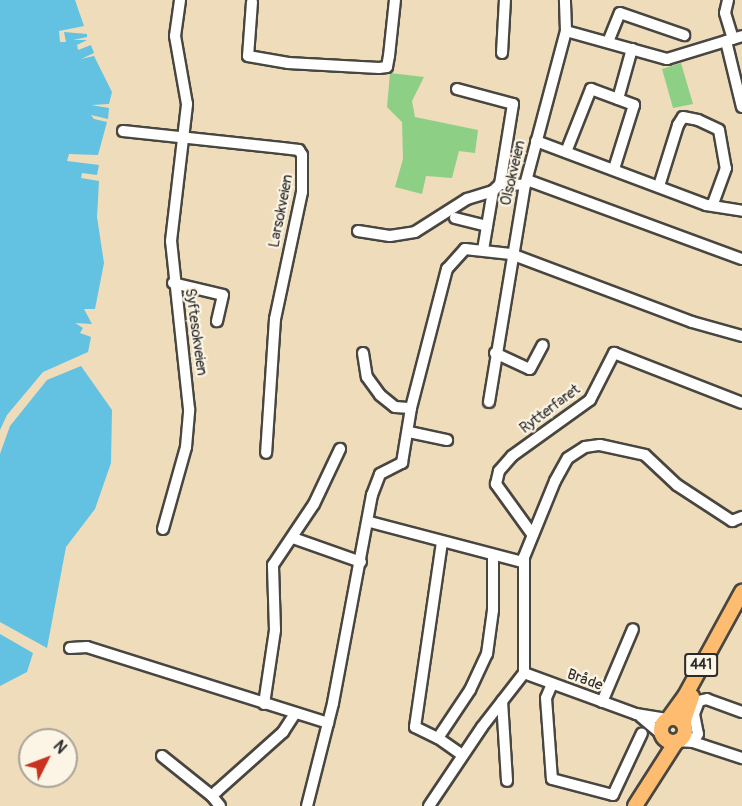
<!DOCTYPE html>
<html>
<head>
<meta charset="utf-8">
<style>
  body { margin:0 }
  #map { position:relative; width:742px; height:806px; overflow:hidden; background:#eedcba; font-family:Pangolin,sans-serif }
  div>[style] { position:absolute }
  .green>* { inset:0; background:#8ecf86 }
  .water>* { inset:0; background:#63c1e1 }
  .roads { filter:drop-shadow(2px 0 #484640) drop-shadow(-2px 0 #484640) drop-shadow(0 2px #484640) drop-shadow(0 -2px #484640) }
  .minor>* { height:10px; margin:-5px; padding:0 5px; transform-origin:5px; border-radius:5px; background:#fff }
  .major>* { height:14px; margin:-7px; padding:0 7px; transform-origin:7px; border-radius:7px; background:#fdbc6f }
  .major>.ring { margin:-7px; padding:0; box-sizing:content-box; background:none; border:14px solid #fdbc6f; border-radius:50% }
  span { translate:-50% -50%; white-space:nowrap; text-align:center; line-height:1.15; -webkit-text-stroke:4.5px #fcf5e5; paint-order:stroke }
  .shield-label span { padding:2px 4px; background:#fcf5e5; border:2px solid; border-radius:4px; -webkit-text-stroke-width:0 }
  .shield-label { font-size:14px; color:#2b2b2b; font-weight:700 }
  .street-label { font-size:15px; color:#2b2b2b }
  .north { position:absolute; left:18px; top:728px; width:60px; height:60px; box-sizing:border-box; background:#fcf5e5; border:2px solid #a8a49b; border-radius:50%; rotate:48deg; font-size:16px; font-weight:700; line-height:24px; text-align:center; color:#2b2b2b }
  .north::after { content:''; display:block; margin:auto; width:21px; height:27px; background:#c8321e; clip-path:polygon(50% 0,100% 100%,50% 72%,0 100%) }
</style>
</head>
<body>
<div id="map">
  <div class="green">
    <div style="clip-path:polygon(681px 63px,693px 104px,673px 108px,662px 69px)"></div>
    <div style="clip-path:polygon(390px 73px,424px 77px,412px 101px,415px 117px,478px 130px,475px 153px,459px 151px,452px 178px,426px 176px,422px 194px,395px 187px,403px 159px,402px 122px,387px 107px)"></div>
  </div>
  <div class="water">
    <div style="clip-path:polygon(0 0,75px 0,84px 26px,59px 31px,60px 42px,66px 42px,64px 32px,87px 34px,87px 37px,73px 40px,87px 40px,77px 45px,78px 50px,91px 45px,94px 53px,81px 59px,94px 56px,112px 92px,109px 104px,91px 105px,109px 108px,108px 119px,91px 115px,94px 119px,107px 122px,98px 155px,69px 154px,67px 161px,99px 165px,97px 175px,82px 173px,81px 178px,99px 181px,97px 217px,104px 263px,95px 309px,84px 309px,92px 324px,75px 323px,83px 328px,80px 333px,91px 337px,88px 352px,43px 372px,7px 415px,0 430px)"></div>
    <div style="clip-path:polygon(81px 366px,112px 410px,111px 463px,95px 509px,66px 547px,47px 648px,0 622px,0 454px,10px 426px,47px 380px)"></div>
    <div style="clip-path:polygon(0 634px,33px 653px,27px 672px,0 686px)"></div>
  </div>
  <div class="roads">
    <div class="minor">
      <div style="left:728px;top:0;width:13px;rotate:103deg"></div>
      <div style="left:725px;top:13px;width:27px;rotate:73deg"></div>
      <div style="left:252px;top:2px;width:54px;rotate:94.2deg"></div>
      <div style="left:248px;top:56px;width:41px;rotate:9.9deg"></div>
      <div style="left:288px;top:63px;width:91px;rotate:3.1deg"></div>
      <div style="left:379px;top:68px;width:8px;rotate:-7deg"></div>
      <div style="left:387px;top:67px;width:11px;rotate:-80deg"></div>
      <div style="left:389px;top:56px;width:56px;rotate:-83.9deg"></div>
      <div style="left:566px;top:31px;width:105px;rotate:15.5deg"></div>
      <div style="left:667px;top:59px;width:78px;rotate:-17deg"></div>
      <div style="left:726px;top:41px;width:68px;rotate:76.4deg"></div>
      <div style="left:608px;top:42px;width:31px;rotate:-68deg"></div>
      <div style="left:620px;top:13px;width:68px;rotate:19deg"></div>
      <div style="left:502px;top:53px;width:53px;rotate:-86.8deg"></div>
      <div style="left:457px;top:89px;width:58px;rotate:15deg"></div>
      <div style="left:513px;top:104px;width:81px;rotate:99.2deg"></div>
      <div style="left:618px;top:99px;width:52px;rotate:-74.4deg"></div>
      <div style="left:123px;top:131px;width:160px;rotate:6.1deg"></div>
      <div style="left:282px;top:148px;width:17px;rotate:7deg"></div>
      <div style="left:299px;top:150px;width:6px;rotate:59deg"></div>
      <div style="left:302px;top:155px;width:37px;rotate:90deg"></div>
      <div style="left:302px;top:192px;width:130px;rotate:102deg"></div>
      <div style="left:275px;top:319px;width:134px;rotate:93.8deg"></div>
      <div style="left:536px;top:141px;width:182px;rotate:20.6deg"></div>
      <div style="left:706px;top:205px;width:36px;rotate:9deg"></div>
      <div style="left:566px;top:152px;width:68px;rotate:-68.4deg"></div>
      <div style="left:591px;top:89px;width:46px;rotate:20.4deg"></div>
      <div style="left:634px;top:105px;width:67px;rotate:107.4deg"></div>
      <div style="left:527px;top:180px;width:229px;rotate:20.2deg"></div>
      <div style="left:659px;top:186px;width:64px;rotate:-72.7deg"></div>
      <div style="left:678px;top:125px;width:9px;rotate:-58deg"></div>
      <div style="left:683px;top:117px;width:15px;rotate:11deg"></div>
      <div style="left:698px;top:120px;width:23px;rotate:25deg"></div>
      <div style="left:719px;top:130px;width:39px;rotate:80deg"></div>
      <div style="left:726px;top:168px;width:37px;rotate:110deg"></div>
      <div style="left:455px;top:218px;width:33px;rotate:14deg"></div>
      <div style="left:358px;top:231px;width:32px;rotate:9deg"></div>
      <div style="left:390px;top:236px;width:25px;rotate:-9deg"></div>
      <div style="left:415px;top:232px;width:62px;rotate:-32.4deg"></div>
      <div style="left:467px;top:199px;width:27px;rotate:-17deg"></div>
      <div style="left:493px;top:191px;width:10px;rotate:-45deg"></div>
      <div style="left:500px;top:184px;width:25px;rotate:2deg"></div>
      <div style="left:483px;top:250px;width:60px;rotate:-80.4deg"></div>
      <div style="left:173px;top:283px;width:51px;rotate:13.5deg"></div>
      <div style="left:223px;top:295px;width:27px;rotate:103deg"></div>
      <div style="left:363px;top:353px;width:24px;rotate:81deg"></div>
      <div style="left:367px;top:377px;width:22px;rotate:54deg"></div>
      <div style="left:380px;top:395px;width:19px;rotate:39deg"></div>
      <div style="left:395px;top:407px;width:16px;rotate:4deg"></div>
      <div style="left:495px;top:353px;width:38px;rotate:25deg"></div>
      <div style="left:530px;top:369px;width:27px;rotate:-62deg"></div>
      <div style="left:489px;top:402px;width:220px;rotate:-80.6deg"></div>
      <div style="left:525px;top:185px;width:159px;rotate:-75.1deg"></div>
      <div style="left:566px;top:31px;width:31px;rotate:-92deg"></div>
      <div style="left:409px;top:432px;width:39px;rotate:12deg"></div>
      <div style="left:370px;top:522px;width:158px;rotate:14.7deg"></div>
      <div style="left:163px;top:529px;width:85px;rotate:-74.3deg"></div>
      <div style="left:186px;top:447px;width:38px;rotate:-85deg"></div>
      <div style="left:189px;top:409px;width:169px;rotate:-96.1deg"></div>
      <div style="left:171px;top:241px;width:138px;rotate:-83.3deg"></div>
      <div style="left:187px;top:104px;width:69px;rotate:-100deg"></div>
      <div style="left:175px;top:36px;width:36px;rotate:-82deg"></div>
      <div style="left:532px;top:534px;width:62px;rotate:-125.8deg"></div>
      <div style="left:496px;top:484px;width:13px;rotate:-77deg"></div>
      <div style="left:499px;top:471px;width:20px;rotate:-49deg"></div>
      <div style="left:512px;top:456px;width:96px;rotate:-35.7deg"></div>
      <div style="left:590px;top:400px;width:53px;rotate:-62.9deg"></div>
      <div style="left:614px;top:353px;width:137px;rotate:21.3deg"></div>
      <div style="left:293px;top:538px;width:72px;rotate:19.4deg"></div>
      <div style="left:442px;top:542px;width:187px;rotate:98.3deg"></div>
      <div style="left:415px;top:727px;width:25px;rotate:26deg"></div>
      <div style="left:438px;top:738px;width:58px;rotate:-56.3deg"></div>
      <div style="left:470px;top:690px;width:40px;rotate:-65deg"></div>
      <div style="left:487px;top:654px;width:44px;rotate:-82.2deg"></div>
      <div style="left:493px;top:610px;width:54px;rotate:-90deg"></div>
      <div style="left:70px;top:648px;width:17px;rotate:-3deg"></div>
      <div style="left:87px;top:647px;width:253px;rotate:17.5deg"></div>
      <div style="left:524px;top:673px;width:116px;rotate:-90deg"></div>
      <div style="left:524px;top:557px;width:82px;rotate:-67.8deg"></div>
      <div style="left:555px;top:481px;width:26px;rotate:-61deg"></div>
      <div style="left:568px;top:458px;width:20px;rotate:-33deg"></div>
      <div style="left:585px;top:447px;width:15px;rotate:-8deg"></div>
      <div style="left:600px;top:445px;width:46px;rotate:12.5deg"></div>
      <div style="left:645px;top:455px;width:44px;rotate:43.2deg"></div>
      <div style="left:677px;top:485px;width:66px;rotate:33.2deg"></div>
      <div style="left:732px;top:521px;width:11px;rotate:-22deg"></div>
      <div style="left:524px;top:673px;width:119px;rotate:20.1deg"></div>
      <div style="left:636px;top:714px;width:31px;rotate:9deg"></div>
      <div style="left:552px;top:684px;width:15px;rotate:113deg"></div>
      <div style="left:546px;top:698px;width:81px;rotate:85.8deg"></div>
      <div style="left:552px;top:779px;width:63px;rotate:14.7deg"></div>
      <div style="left:613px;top:795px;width:68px;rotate:-64.9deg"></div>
      <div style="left:502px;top:701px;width:80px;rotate:86.4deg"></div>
      <div style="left:602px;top:702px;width:79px;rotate:-67deg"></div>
      <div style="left:264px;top:704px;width:75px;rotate:-81.5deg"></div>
      <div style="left:275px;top:630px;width:65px;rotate:-91.8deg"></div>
      <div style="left:273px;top:565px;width:73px;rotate:-56.1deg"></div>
      <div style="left:314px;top:504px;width:61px;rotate:-64.7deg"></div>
      <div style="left:742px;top:712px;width:37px;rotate:-160deg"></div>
      <div style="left:707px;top:699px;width:8px;rotate:166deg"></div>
      <div style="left:699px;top:701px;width:14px;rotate:111deg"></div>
      <div style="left:694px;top:714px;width:20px;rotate:79deg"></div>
      <div style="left:698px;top:734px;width:9px;rotate:122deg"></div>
      <div style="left:693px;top:742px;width:52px;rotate:18.1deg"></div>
      <div style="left:641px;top:717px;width:26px;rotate:40deg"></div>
      <div style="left:438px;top:738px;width:29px;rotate:35deg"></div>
      <div style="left:678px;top:741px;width:15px;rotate:4deg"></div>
      <div style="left:693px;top:742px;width:12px;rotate:-132deg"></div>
      <div style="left:162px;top:756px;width:64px;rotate:38.7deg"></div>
      <div style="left:220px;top:806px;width:13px;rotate:-129deg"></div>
      <div style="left:212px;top:796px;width:7px;rotate:-45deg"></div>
      <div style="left:217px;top:791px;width:89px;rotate:-41.8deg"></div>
      <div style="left:283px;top:732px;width:20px;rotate:-57deg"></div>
      <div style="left:307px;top:806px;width:106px;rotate:-75.8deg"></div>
      <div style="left:333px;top:703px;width:212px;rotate:-79.4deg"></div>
      <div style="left:372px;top:495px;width:22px;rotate:-69deg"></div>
      <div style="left:380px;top:474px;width:25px;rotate:-27deg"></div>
      <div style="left:402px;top:463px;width:56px;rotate:-80.7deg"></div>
      <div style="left:411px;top:408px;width:144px;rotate:-75.5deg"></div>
      <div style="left:447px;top:269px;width:27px;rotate:-48deg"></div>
      <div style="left:465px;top:249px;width:46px;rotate:6.2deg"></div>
      <div style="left:511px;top:254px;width:193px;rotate:20.6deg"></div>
      <div style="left:692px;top:322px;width:52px;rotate:15.6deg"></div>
      <div style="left:429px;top:806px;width:95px;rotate:-56.1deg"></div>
      <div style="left:482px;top:727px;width:68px;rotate:-52.1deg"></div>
    </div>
    <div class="major">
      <div class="ring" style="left:661px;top:718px;width:10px;height:10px"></div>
      <div style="left:669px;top:718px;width:27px;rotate:-54deg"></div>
      <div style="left:685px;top:696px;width:119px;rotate:-61.3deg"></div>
      <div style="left:683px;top:723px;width:28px;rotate:-71deg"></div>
      <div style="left:635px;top:806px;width:76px;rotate:-57.4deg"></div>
    </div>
  </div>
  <div class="shield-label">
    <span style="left:701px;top:665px">441</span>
  </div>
  <div class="street-label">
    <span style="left:513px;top:173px;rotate:-77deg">Olsokveien</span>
    <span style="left:281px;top:211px;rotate:-79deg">Larsokveien</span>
    <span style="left:196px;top:332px;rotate:82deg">Syftesokveien</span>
    <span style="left:550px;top:409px;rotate:-37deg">Rytterfaret</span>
    <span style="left:585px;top:680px;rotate:20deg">Bråde</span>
  </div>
  <div class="north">N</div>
</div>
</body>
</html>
